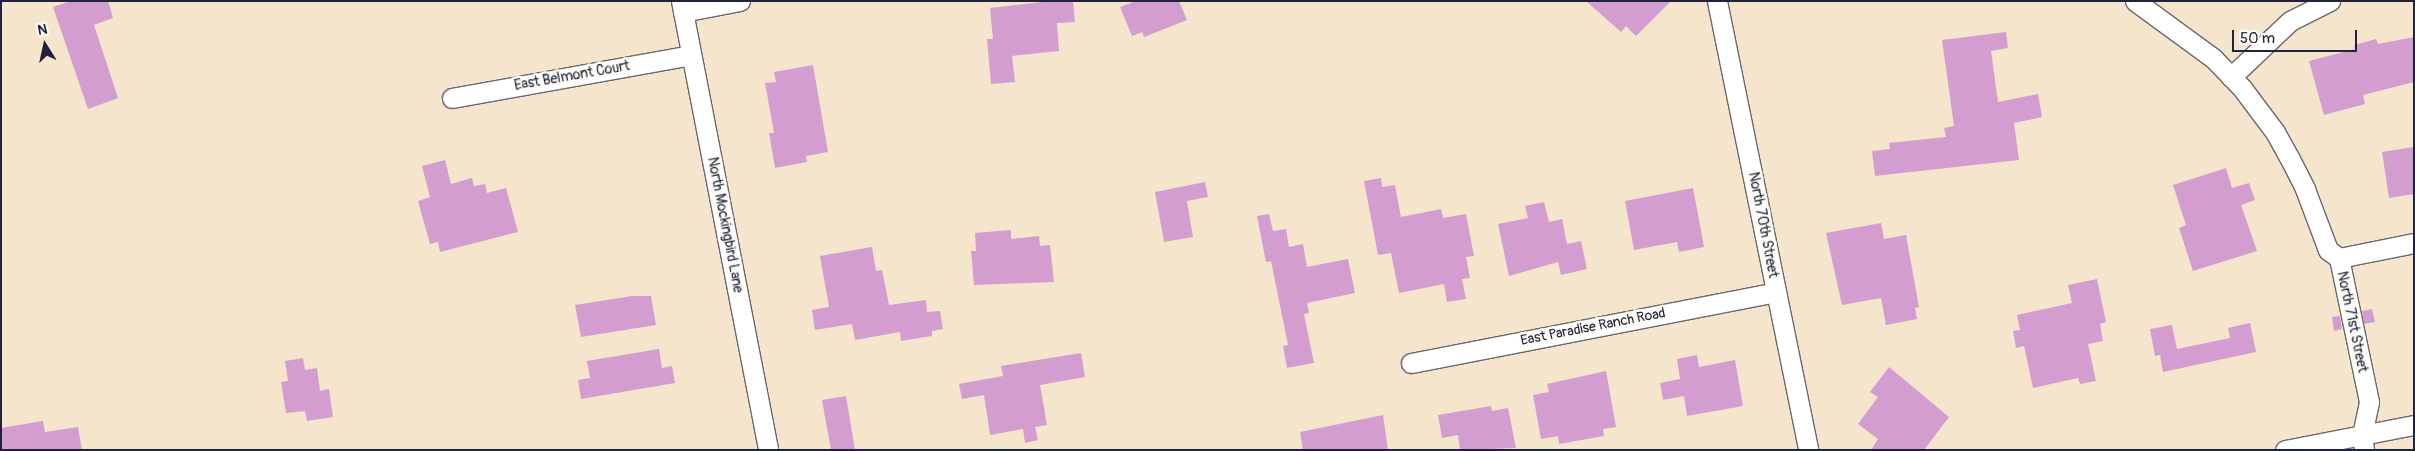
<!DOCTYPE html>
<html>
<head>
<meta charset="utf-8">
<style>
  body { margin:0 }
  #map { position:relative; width:2415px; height:451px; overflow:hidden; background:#f5e5cd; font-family:Pangolin,sans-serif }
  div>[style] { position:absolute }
  .building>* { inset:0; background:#d49dd0 }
  .roads { filter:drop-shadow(1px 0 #6c666e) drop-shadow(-1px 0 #6c666e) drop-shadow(0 1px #6c666e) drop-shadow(0 -1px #6c666e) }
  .minor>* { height:19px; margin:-9.5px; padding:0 9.5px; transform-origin:9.5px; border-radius:9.5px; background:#fff }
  span { translate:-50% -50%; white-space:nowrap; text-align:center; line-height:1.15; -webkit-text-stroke:5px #fdfcf7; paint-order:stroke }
  .street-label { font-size:14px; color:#22223b }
  .frame { position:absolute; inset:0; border:2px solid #22223b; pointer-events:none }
  .north { position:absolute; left:20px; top:20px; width:50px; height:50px; -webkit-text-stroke:4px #fdfcf7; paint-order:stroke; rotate:350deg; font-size:14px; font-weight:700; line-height:20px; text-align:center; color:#22223b }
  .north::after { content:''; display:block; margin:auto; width:18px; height:22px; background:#22223b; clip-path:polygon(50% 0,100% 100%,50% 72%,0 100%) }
  .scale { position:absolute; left:2232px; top:30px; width:125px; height:22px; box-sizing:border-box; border:2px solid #22223b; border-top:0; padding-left:6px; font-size:15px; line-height:18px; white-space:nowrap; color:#22223b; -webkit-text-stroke:4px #fdfcf7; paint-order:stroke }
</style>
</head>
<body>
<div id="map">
  <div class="building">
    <div style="clip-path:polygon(71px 1px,108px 1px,113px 18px,94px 25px,118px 98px,88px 109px,53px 7px)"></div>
    <div style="clip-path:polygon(1052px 1px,1073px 1px,1075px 22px,1057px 23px,1059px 51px,1012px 56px,1015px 82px,991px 84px,987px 39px,993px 39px,990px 8px)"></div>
    <div style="clip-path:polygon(1136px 1px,1179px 1px,1187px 20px,1144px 37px,1142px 32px,1132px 36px,1120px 7px)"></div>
    <div style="clip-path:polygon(1586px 1px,1671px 1px,1636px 36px,1626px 26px,1621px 32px)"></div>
    <div style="clip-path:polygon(2006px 32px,2008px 48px,1991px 51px,1998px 102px,2038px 94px,2042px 117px,2014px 123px,2019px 160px,1875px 176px,1872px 151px,1890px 149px,1889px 143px,1946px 137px,1944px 128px,1954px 126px,1942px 40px)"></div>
    <div style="clip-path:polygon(2414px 37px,2414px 82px,2363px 95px,2365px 104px,2324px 115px,2309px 61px,2355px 49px,2354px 45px,2376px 39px,2378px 44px)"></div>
    <div style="clip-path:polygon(813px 65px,828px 152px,806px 156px,807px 162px,775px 168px,769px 133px,774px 133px,765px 83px,776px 82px,774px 72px)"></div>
    <div style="clip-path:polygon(2414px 147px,2414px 194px,2389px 198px,2382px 152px)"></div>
    <div style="clip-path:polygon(445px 160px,451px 184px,472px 178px,474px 186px,485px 184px,487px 193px,506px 188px,518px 232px,440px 252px,438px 242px,430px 244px,418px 201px,430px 197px,422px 166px)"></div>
    <div style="clip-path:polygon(2226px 168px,2232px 188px,2249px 183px,2255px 200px,2241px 205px,2257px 251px,2193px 271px,2179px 228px,2186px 225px,2173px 185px)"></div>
    <div style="clip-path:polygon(1381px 178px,1382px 187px,1395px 185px,1401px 217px,1441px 209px,1443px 218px,1466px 214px,1474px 256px,1466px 257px,1470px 278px,1462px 279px,1466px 299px,1447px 302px,1444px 284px,1399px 293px,1391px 253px,1378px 255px,1364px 181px)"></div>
    <div style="clip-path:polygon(1205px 182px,1208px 197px,1187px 201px,1193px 237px,1164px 242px,1155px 192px)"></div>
    <div style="clip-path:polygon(1693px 188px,1704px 247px,1679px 252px,1677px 242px,1634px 250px,1625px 201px)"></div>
    <div style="clip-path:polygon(1544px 202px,1549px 222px,1562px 219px,1567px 244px,1581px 241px,1587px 269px,1561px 275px,1558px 262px,1509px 276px,1498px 224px,1528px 218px,1525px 206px)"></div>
    <div style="clip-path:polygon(1269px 214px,1273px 231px,1286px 229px,1289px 247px,1303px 244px,1307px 267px,1348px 259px,1355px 293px,1307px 303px,1309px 313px,1304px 314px,1314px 363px,1287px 368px,1283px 346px,1288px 345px,1271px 261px,1266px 262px,1257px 216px)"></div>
    <div style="clip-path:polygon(1881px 223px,1884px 239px,1906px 235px,1919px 307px,1915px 308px,1917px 319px,1886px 325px,1881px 298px,1842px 305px,1826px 233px)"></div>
    <div style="clip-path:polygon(1011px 230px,1011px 239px,1039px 236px,1040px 246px,1050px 245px,1054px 282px,974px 285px,971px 251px,976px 251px,975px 233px)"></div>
    <div style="clip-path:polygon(872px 247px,876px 271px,882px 270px,889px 305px,926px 300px,927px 312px,940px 311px,943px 329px,932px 331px,932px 336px,901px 341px,900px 332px,855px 340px,852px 324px,815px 330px,812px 310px,829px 307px,820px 256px)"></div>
    <div style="clip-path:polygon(2097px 279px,2106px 322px,2100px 324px,2103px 341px,2088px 344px,2096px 381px,2080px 384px,2078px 378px,2033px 388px,2024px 346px,2016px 348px,2013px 331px,2020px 330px,2017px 315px,2072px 303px,2068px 285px)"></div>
    <div style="clip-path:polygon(632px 296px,651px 296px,656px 325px,581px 337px,575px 305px)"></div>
    <div style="clip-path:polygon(2372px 309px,2375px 322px,2364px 324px,2362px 311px)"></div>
    <div style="clip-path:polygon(2340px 316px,2342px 329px,2334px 331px,2332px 317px)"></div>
    <div style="clip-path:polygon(2250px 323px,2256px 352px,2163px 372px,2160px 355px,2155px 356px,2150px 329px,2172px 325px,2177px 349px,2230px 338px,2228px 328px)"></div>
    <div style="clip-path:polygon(659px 349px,662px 368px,672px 366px,675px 383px,581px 399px,578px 380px,590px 378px,587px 361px)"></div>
    <div style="clip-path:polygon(1081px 353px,1085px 377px,1040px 385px,1047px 425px,1035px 427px,1038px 440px,1025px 443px,1023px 429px,990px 435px,984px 395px,962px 399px,959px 384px,1003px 376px,1001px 366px)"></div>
    <div style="clip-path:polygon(1697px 355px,1699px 367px,1735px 360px,1743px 406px,1687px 416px,1684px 396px,1663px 400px,1660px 383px,1680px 379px,1677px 359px)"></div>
    <div style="clip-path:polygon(303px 358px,305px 370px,317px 368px,320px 391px,329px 389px,333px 417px,307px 421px,305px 411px,286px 413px,281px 382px,288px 381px,285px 361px)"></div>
    <div style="clip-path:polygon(1889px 367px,1949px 417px,1924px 450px,1871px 450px,1878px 439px,1858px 424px,1878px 397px,1870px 392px)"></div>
    <div style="clip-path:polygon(1606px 371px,1616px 427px,1603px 429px,1604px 436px,1559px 444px,1558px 436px,1541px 439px,1533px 395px,1549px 392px,1547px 384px)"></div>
    <div style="clip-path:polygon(846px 396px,855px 450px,831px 450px,822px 400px)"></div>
    <div style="clip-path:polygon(1491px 406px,1492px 411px,1508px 408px,1516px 448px,1460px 450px,1458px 435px,1442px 438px,1438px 415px)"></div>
    <div style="clip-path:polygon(1383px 415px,1388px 450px,1303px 450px,1300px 432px)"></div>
    <div style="clip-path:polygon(43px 421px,45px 432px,78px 427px,82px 450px,1px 450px,1px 428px)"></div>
  </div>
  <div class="roads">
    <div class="minor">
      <div style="left:681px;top:1px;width:457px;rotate:79deg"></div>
      <div style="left:1717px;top:1px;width:458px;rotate:78.5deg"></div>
      <div style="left:2135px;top:1px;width:97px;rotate:36.2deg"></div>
      <div style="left:2213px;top:58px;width:42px;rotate:46deg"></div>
      <div style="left:2242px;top:88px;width:55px;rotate:53.1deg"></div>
      <div style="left:2275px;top:132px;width:31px;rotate:61deg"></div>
      <div style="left:2290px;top:159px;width:34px;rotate:63deg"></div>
      <div style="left:2305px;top:189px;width:65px;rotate:69.3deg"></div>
      <div style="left:2328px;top:250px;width:14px;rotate:36deg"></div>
      <div style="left:2339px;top:258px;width:147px;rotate:78.2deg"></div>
      <div style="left:2369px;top:402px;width:34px;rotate:102deg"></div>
      <div style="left:2362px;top:435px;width:15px;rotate:82deg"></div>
      <div style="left:683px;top:12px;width:58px;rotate:-10.9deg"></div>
      <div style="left:2231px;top:77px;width:81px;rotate:-43.5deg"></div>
      <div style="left:2290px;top:21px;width:45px;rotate:-26.6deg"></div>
      <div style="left:452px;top:98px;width:243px;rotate:-10.2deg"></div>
      <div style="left:2339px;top:258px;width:76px;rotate:-11.3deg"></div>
      <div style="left:1411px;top:363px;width:372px;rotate:-11deg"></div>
      <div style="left:2285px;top:450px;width:131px;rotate:-11deg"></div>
    </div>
  </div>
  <div class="street-label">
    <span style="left:572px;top:76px;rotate:-10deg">East Belmont Court</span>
    <span style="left:725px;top:225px;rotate:79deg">North Mockingbird Lane</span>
    <span style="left:1763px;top:225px;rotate:79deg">North 70th Street</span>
    <span style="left:2352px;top:322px;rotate:78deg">North 71st Street</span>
    <span style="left:1593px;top:327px;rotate:-11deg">East Paradise Ranch Road</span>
  </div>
  <div class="frame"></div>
  <div class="north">N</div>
  <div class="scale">50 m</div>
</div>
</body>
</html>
